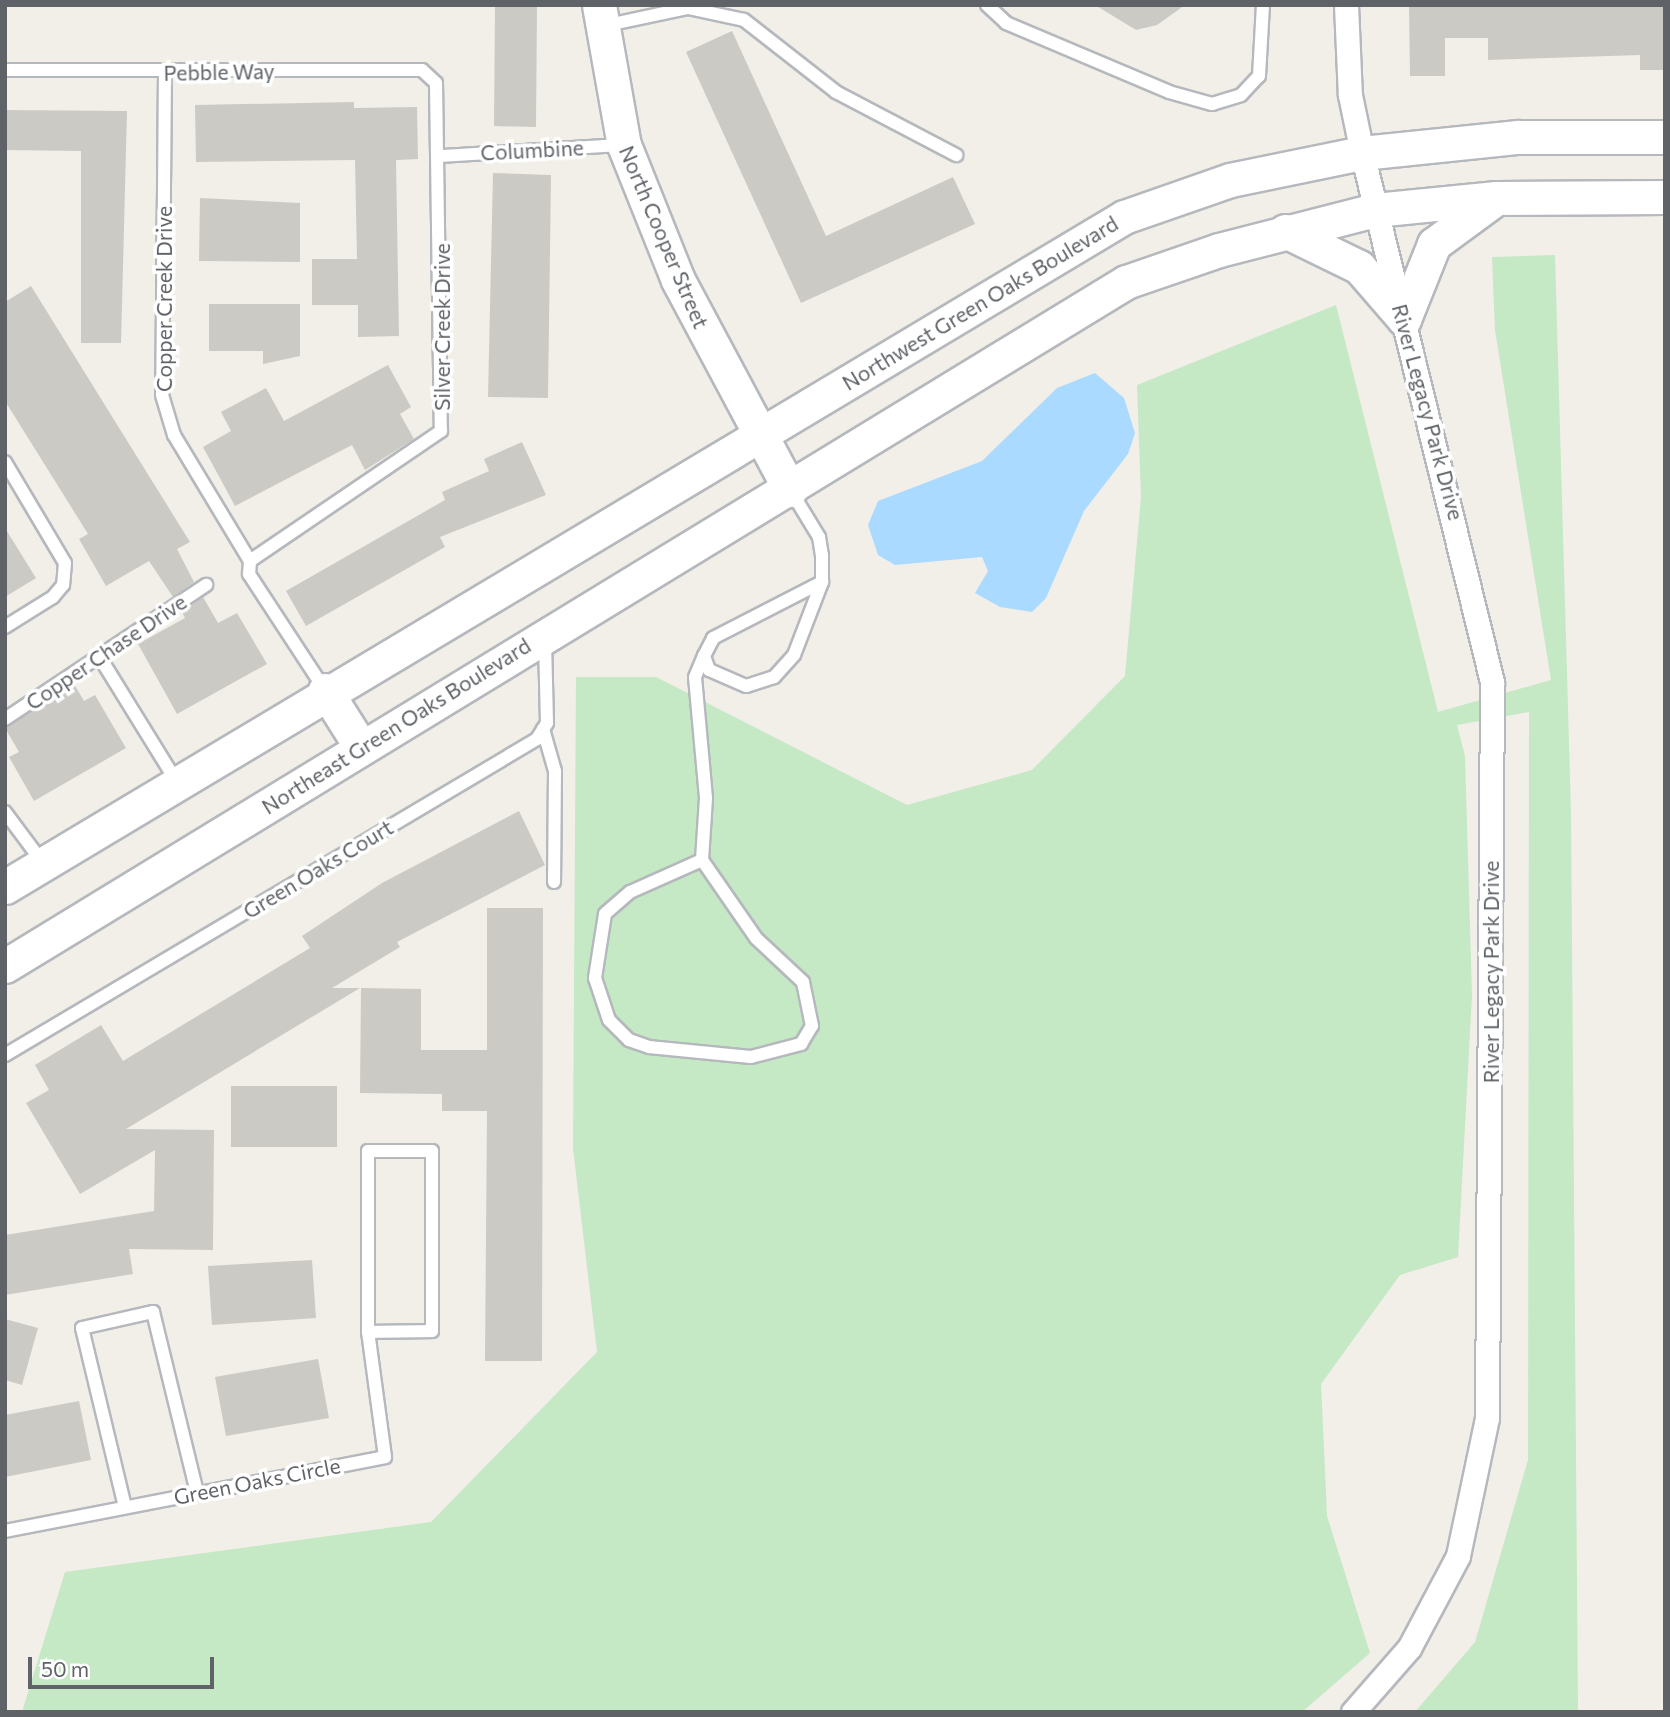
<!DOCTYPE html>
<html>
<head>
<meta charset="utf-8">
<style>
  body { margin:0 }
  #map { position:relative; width:1670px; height:1717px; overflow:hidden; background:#f1efe8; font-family:Commissioner,sans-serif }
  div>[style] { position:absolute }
  .green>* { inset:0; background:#c5e8c5 }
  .water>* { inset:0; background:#aadaff }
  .building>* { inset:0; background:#cccac5 }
  .roads { filter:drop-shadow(2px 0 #b5b8bc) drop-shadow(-2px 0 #b5b8bc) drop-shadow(0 2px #b5b8bc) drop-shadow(0 -2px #b5b8bc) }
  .lane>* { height:12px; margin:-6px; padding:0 6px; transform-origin:6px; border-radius:6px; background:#fff }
  .street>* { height:23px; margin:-11.5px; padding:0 11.5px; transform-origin:11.5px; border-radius:11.5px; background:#fff }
  .secondary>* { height:33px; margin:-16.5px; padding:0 16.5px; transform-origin:16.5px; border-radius:16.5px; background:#fff }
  span { translate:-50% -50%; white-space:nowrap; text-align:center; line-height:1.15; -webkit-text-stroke:7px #fff; paint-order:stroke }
  .street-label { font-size:21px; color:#5f6368 }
  .frame { position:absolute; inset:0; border:7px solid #5f6368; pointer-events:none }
  .scale { position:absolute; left:28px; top:1657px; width:186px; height:32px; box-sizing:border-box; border:4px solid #5f6368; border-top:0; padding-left:9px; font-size:21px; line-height:24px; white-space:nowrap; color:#5f6368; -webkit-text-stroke:5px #fff; paint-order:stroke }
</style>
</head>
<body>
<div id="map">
  <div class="green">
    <div style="clip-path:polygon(1555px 255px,1571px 813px,1578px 1712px,1415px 1712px,1475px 1642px,1528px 1460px,1529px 712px,1457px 725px,1465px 756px,1472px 995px,1458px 1257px,1400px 1275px,1321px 1384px,1327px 1516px,1370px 1653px,1302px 1712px,22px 1712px,65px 1572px,431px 1522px,597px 1352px,573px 1148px,576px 677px,656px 677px,907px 805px,1032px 770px,1125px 676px,1141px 497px,1137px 385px,1336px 305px,1438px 712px,1551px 680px,1495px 330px,1492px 257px)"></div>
  </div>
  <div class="water">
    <div style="clip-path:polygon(1095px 373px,1124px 398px,1135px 433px,1128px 454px,1084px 511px,1046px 598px,1032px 612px,1000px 607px,975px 593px,988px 571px,982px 557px,895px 565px,878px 555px,868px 525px,878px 501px,982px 461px,1057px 388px)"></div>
  </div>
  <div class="building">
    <div style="clip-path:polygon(495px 5px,537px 5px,536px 127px,494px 126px)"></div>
    <div style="clip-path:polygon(1095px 5px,1185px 5px,1157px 25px,1136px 30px)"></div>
    <div style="clip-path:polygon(1409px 5px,1665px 5px,1665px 70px,1640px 70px,1640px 55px,1488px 60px,1488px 38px,1445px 38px,1445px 76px,1410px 76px)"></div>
    <div style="clip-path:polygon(732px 31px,826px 236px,953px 177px,975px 224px,801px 303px,686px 52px)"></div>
    <div style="clip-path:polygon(354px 102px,354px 108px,417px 107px,418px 159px,396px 160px,399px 336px,358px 337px,358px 305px,312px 305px,312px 259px,357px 259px,355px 160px,196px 162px,195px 105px)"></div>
    <div style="clip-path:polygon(5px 110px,127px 111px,121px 343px,81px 343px,81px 151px,5px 150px)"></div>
    <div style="clip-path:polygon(493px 173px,551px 175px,548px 398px,488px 397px)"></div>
    <div style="clip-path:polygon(200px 198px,300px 203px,300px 262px,199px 261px)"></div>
    <div style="clip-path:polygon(31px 286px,190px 542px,177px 549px,194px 582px,173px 597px,149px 561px,106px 586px,79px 539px,88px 534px,5px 401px,5px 302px)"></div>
    <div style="clip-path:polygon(209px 304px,300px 304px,300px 356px,263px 364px,263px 351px,209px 351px)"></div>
    <div style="clip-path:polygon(388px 365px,411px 407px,400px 414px,414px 439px,365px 470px,352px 445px,235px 506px,203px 447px,231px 431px,221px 412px,266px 388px,284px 421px)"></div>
    <div style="clip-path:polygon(522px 442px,546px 495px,440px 537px,445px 547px,306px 626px,286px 591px,445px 500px,442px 492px,489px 471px,484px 459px)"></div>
    <div style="clip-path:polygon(5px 528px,36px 578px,5px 597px)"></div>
    <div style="clip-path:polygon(203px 597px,218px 623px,237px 613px,267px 664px,177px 714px,138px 644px,185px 618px,182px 612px)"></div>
    <div style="clip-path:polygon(74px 684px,84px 701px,95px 695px,126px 748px,34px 801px,9px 757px,19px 752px,5px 728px)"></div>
    <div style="clip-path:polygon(519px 811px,545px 865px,397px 942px,400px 947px,332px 988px,360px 988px,126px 1129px,214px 1130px,213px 1250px,129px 1249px,133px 1274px,5px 1295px,5px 1235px,154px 1211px,155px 1150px,80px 1194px,26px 1103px,49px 1090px,35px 1065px,101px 1025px,123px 1061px,310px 948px,302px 936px,382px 883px)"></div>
    <div style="clip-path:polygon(487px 908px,543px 908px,542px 1361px,485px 1361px,487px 1111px,442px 1111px,442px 1094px,360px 1093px,361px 988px,421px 989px,421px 1050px,487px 1050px)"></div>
    <div style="clip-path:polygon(231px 1086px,337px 1086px,337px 1147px,231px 1147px)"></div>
    <div style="clip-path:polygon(312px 1260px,316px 1318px,212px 1325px,208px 1266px)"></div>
    <div style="clip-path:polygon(5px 1319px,38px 1328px,22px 1385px,5px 1380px)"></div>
    <div style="clip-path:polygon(318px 1359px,329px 1418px,226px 1436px,215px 1377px)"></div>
    <div style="clip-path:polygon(79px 1401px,91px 1460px,5px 1477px,5px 1415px)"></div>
  </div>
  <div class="roads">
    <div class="lane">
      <div style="left:987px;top:5px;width:26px;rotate:43deg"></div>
      <div style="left:1006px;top:23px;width:177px;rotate:22.9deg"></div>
      <div style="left:1169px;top:92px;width:45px;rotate:15.6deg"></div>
      <div style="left:1212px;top:104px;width:30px;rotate:-17deg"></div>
      <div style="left:1241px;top:95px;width:26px;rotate:-47deg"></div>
      <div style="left:1259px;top:76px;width:71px;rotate:-86.8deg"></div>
      <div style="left:603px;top:26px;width:87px;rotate:-12deg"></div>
      <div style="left:688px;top:8px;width:57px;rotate:12.1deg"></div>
      <div style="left:744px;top:20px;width:117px;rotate:38deg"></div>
      <div style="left:836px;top:92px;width:136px;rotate:27.7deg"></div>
      <div style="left:5px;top:70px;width:417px"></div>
      <div style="left:422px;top:70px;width:19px;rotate:43deg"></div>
      <div style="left:436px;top:83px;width:348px;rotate:89.2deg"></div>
      <div style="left:441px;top:431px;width:231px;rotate:145.8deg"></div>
      <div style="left:165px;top:73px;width:322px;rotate:90.5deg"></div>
      <div style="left:162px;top:395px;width:42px;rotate:73.3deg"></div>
      <div style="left:174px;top:435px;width:147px;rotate:58.9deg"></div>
      <div style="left:250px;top:561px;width:13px;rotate:94deg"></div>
      <div style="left:249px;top:574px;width:139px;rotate:56.8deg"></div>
      <div style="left:441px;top:156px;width:182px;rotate:-3.5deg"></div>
      <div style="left:5px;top:462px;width:117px;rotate:59.3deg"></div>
      <div style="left:65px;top:563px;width:22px;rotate:95deg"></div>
      <div style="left:63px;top:585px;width:16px;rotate:130deg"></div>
      <div style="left:53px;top:597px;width:57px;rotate:148deg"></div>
      <div style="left:791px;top:491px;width:54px;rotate:58.7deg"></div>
      <div style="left:819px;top:537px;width:18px;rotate:81deg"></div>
      <div style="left:822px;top:555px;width:27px;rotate:90deg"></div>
      <div style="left:822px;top:582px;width:78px;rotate:111deg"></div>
      <div style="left:794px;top:655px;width:30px;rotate:132deg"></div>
      <div style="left:774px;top:677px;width:29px;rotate:162deg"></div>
      <div style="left:746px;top:686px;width:40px;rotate:-156.6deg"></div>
      <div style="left:709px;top:670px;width:15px;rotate:-110deg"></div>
      <div style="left:704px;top:656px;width:20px;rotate:-63deg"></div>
      <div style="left:713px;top:638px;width:123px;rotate:-27.2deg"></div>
      <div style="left:99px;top:656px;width:145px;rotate:58.3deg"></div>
      <div style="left:5px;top:719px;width:242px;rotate:-33.7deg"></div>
      <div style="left:543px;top:729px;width:44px;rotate:74.1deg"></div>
      <div style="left:555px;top:771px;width:111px;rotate:90.5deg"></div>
      <div style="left:5px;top:812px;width:64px;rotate:53.3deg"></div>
      <div style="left:702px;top:860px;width:79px;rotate:156deg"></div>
      <div style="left:630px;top:892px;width:33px;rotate:139deg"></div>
      <div style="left:605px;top:914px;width:65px;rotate:98.9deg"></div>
      <div style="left:595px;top:978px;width:44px;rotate:71.6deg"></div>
      <div style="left:609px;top:1020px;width:28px;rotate:45deg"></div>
      <div style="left:629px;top:1040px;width:21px;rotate:19deg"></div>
      <div style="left:649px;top:1047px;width:102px;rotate:5.6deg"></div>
      <div style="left:751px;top:1057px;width:52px;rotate:-14.6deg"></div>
      <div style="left:801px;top:1044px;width:21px;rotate:-59deg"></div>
      <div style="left:812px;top:1026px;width:45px;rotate:-101.6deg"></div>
      <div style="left:803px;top:982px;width:64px;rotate:-136.9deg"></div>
      <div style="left:756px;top:938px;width:95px;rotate:-124.7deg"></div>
      <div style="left:702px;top:860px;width:62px;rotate:-86.3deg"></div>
      <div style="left:706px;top:798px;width:121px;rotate:-95.2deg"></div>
      <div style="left:695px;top:677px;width:23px;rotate:-67deg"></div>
      <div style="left:5px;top:1055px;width:619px;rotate:-30.71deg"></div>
      <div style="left:537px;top:739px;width:19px;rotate:-58deg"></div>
      <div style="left:547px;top:723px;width:82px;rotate:-91.4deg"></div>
      <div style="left:125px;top:1507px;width:184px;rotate:-103.5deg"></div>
      <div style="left:82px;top:1328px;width:73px;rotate:-12.7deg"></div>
      <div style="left:153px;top:1312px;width:186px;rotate:76.3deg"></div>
      <div style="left:5px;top:1531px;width:387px;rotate:-11deg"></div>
      <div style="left:385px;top:1457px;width:126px;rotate:-97.7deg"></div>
      <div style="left:368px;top:1332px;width:181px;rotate:-90deg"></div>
      <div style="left:368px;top:1151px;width:64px"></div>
      <div style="left:432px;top:1151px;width:180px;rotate:90deg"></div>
      <div style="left:432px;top:1331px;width:64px;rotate:179.1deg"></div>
    </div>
    <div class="street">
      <div style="left:1346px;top:5px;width:90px;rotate:87.5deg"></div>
      <div style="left:1350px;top:95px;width:59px;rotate:78.3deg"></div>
      <div style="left:1362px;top:153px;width:545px;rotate:76.19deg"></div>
      <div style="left:1492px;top:682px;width:736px;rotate:90.39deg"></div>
      <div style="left:1487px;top:1418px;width:141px;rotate:101.9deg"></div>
      <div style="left:1458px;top:1556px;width:104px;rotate:118deg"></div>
      <div style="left:1409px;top:1648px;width:85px;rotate:131.2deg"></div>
    </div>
    <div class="secondary">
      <div style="left:599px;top:5px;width:142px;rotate:79.9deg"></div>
      <div style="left:624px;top:145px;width:145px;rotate:68.2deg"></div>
      <div style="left:678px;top:280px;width:238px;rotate:61.9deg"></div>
      <div style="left:1285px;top:231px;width:82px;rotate:25.9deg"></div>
      <div style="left:1359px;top:267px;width:69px;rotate:49.1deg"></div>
      <div style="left:1404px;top:319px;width:81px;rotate:-68.2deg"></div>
      <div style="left:1434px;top:244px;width:71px;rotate:-36.4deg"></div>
      <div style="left:325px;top:690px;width:67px;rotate:57.7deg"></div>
      <div style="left:5px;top:887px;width:1304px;rotate:-30.91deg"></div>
      <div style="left:1124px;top:217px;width:112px;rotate:-19.2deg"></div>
      <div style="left:1230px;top:180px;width:135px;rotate:-11.6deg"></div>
      <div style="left:1362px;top:153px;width:157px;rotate:-5.9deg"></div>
      <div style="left:1518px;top:137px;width:147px"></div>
      <div style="left:5px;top:966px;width:1313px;rotate:-31.39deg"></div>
      <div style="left:1126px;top:282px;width:98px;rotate:-19deg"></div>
      <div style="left:1219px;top:250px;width:161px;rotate:-14.4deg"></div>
      <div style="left:1375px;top:210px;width:122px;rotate:-5.7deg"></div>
      <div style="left:1496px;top:198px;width:169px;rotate:-0.3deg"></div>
    </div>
  </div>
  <div class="street-label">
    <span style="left:219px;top:72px;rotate:-1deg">Pebble Way</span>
    <span style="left:532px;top:150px;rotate:-3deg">Columbine</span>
    <span style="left:664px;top:237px;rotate:67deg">North Cooper Street</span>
    <span style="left:164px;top:299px;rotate:-90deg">Copper Creek Drive</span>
    <span style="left:980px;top:303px;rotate:-31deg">Northwest Green Oaks Boulevard</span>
    <span style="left:442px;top:327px;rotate:-90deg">Silver Creek Drive</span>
    <span style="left:1428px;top:412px;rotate:75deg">River Legacy Park Drive</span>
    <span style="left:106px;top:652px;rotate:-34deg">Copper Chase Drive</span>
    <span style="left:396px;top:726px;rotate:-32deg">Northeast Green Oaks Boulevard</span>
    <span style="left:318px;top:869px;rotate:-31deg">Green Oaks Court</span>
    <span style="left:1491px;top:972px;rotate:-90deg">River Legacy Park Drive</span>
    <span style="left:257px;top:1481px;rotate:-11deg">Green Oaks Circle</span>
  </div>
  <div class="frame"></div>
  <div class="scale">50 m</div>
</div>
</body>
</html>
